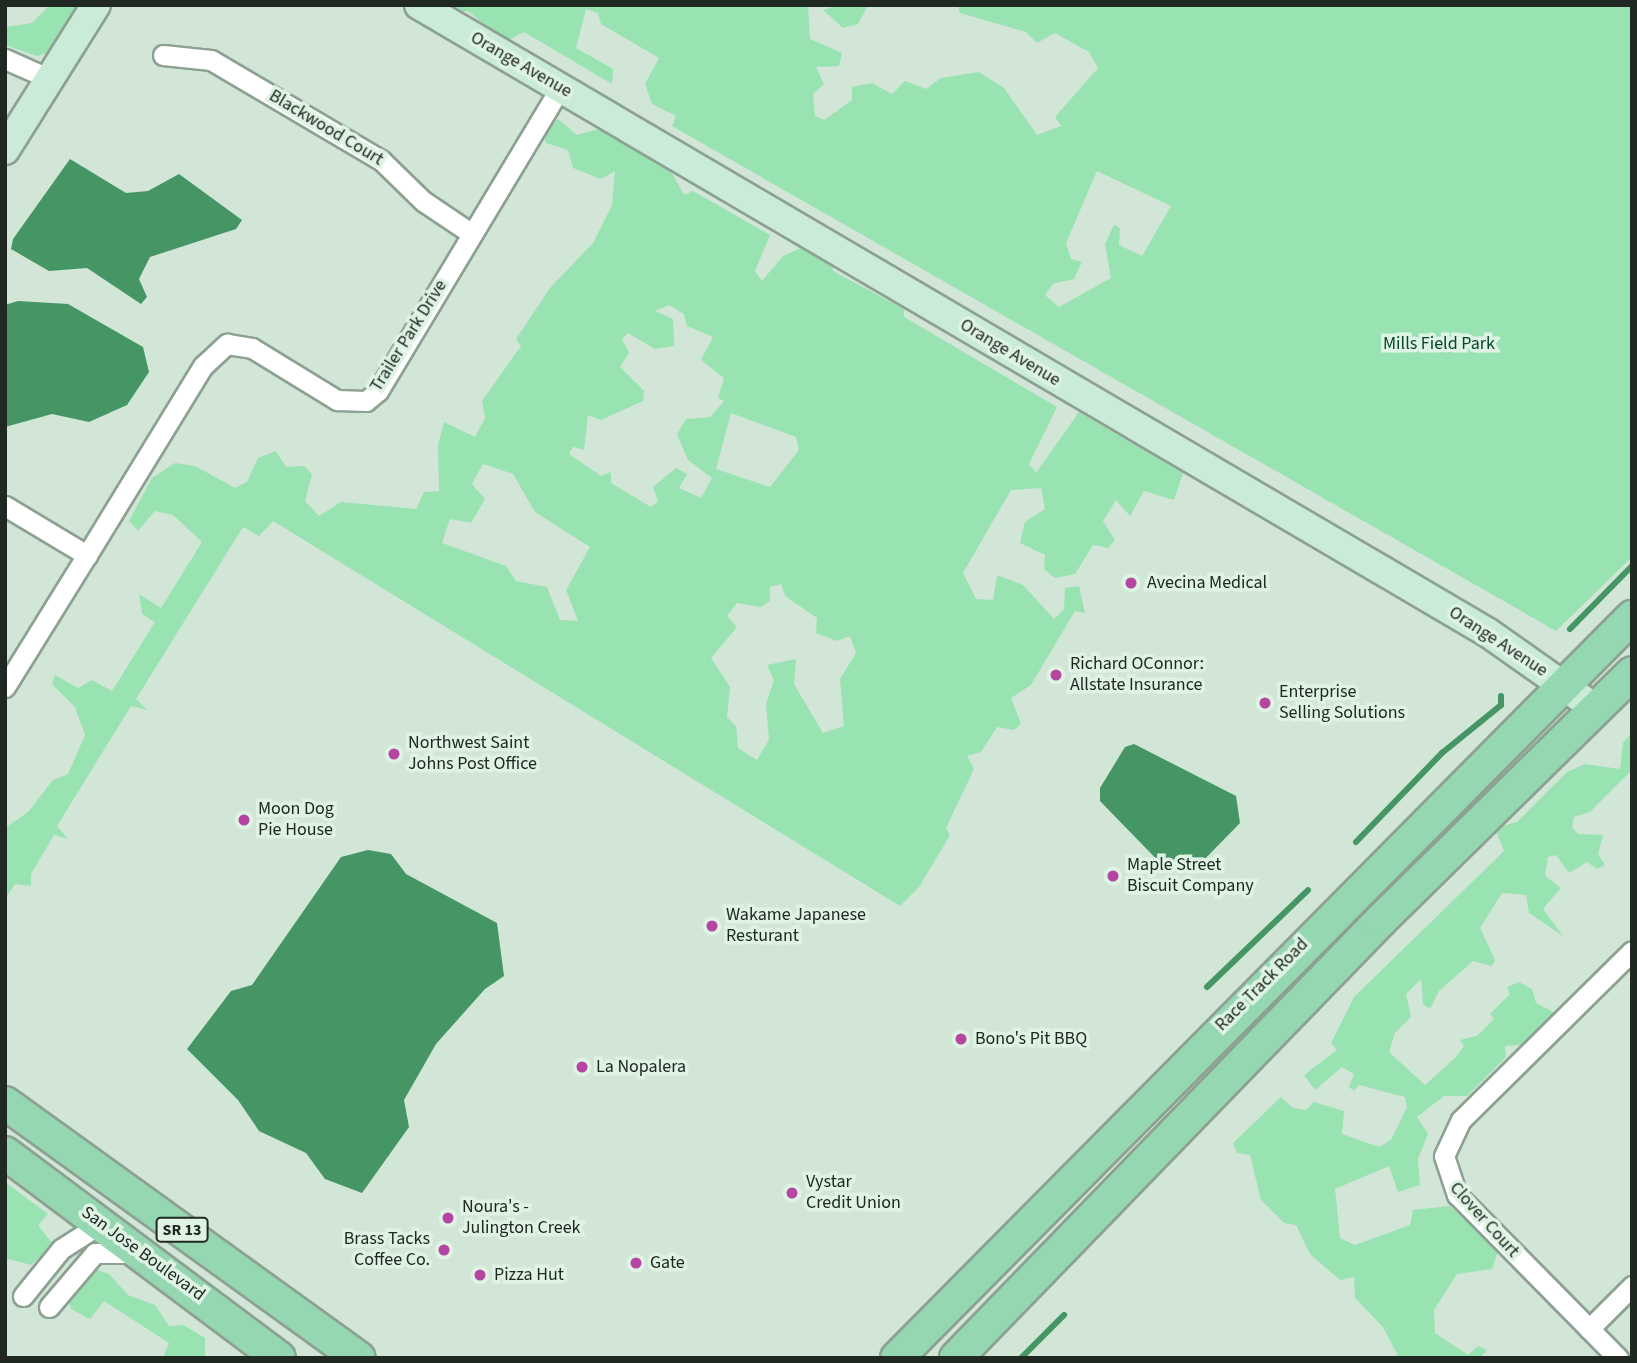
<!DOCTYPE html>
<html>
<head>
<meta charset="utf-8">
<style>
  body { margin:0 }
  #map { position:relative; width:1637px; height:1363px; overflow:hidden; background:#d1e6d7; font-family:"Source Sans 3",sans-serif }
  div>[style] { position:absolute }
  .green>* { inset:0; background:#99e3b2 }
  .water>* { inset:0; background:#459565 }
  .stream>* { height:6px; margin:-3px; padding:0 3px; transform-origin:3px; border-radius:3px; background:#459565 }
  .roads { filter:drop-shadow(2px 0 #8da193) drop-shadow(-2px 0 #8da193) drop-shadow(0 2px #8da193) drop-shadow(0 -2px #8da193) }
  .street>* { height:19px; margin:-9.5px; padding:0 9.5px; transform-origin:9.5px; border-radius:9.5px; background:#fff }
  .secondary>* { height:28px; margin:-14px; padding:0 14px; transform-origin:14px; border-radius:14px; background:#c9ebd7 }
  .primary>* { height:32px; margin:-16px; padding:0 16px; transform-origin:16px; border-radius:16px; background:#94d7b0 }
  .dots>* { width:19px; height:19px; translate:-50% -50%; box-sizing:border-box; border:4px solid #def3e4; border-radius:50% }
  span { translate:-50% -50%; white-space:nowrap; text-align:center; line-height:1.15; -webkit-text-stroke:7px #def3e4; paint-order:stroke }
  .shield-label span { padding:2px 5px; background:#def3e4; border:2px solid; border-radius:5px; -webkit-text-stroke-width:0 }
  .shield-label { font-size:16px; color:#202822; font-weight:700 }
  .street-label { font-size:18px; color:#202822 }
  .park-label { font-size:18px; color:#054626 }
  .poi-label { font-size:18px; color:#202822 }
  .left { translate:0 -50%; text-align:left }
  .right { translate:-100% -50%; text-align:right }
  .frame { position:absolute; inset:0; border:7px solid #202822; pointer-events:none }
</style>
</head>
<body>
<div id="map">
  <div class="green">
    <div style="clip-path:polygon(50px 5px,83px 5px,54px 51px,37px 56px,5px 45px,6px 27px,32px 23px)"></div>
    <div style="clip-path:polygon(evenodd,443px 5px,808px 5px,810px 39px,842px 53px,839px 66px,816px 67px,824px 84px,813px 94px,815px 116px,824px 120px,852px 100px,852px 87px,872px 83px,892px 94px,905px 81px,926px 89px,941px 78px,979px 72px,1004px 88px,1037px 135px,1061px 126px,1055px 117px,1098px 68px,1089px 52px,1055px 33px,1037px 43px,1026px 32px,960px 13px,958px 5px,1632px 5px,1632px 557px,1556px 631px,672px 126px,676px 116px,652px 104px,645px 84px,659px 58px,601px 24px,598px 13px,586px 9px,576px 48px,613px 69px,612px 84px,524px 32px,505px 42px,468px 11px,451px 12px,443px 5px,1097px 171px,1171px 206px,1142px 256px,1119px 245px,1120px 228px,1114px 225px,1105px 244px,1111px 278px,1059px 307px,1045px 295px,1053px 284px,1074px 279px,1082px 262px,1071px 259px,1066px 243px,1097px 171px)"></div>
    <div style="clip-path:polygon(838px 5px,868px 5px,858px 24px,843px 28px,823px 10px)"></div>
    <div style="clip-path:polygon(evenodd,558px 119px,577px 135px,606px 127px,671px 171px,684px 195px,693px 191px,770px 235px,755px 271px,762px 281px,783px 256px,805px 246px,832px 262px,833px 271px,904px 309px,904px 317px,1057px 407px,1029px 464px,1036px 473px,1079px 412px,1183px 473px,1174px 500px,1144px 491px,1130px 516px,1116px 500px,1103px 521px,1115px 540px,1108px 548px,1093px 545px,1075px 574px,1055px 578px,1044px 569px,1045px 555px,1020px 543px,1025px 522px,1045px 509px,1041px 488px,1011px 490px,963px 573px,976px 599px,993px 600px,997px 575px,1023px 585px,1054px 619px,1064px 609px,1065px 588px,1079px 586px,1085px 613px,1075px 611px,1031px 685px,1011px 698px,1021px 724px,1014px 730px,997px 727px,981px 752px,967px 756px,974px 769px,946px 828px,950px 835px,919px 887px,900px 906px,273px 521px,259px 536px,243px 527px,136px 699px,147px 710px,131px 706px,57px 826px,68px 839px,54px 835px,31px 874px,31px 886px,15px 884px,5px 899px,5px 828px,28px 812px,53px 780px,68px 774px,85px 735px,75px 707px,52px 684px,55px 675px,78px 688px,92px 680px,112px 691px,155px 622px,142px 614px,139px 594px,161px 608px,202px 542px,173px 515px,155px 511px,138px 531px,129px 521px,152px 478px,175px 463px,195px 466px,235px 488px,247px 482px,258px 458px,276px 451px,286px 467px,304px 466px,312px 474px,305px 501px,319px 516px,341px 502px,416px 509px,424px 492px,439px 491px,438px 445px,444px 422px,475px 437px,485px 418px,482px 401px,521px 346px,516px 339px,550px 288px,593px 243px,612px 205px,615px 171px,601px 179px,573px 168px,568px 150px,546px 143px,544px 134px,558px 119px,669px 305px,684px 314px,687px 326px,713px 337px,701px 360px,724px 378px,718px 398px,724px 401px,710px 417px,686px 419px,677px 434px,688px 460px,712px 478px,701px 498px,679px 488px,687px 474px,676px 468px,653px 487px,658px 501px,651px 507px,611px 483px,611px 472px,601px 476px,569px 454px,573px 447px,584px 450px,588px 415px,601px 420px,643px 401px,644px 391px,620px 367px,629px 353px,622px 339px,628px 333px,655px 349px,674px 346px,673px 319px,655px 311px,669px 305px,558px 119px,731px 413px,796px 437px,799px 450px,770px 487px,716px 469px,731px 413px,558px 119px,483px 464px,513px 474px,535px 512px,590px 547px,566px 590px,578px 621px,560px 620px,547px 587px,516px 581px,506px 566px,442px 543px,450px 519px,471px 523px,485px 499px,472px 484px,483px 464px,558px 119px,781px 584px,785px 596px,817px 618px,816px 633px,837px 641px,850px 636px,856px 653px,840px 679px,844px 726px,823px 733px,794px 684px,796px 659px,767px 665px,774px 680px,766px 704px,769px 740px,757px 760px,738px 748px,736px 726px,727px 717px,730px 687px,711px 658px,737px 627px,727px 616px,737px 603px,761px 607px,770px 601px,770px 587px,781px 584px)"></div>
    <div style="clip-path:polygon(1632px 732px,1632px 770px,1590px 812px,1574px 817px,1572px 827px,1578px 834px,1603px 835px,1598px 854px,1605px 865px,1597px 869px,1587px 862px,1569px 873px,1556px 855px,1548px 857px,1545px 876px,1561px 888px,1543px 909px,1563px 936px,1529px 913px,1526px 895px,1502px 893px,1480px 928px,1495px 960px,1492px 966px,1473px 961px,1439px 991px,1430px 1009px,1423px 1004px,1421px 979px,1406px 994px,1411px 1017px,1395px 1033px,1389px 1052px,1425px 1085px,1455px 1058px,1464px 1046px,1460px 1040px,1477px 1036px,1494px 1019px,1490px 1014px,1510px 994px,1507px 987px,1519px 982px,1532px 989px,1536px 1003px,1555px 1013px,1521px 1045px,1505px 1046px,1506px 1057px,1467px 1096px,1444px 1096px,1417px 1117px,1428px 1134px,1418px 1159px,1420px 1185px,1398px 1192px,1389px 1166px,1335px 1189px,1340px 1238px,1355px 1245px,1410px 1225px,1413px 1210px,1450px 1206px,1498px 1251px,1492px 1269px,1457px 1274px,1434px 1310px,1435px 1333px,1468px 1355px,1478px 1346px,1487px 1350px,1480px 1358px,1399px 1358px,1383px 1327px,1355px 1298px,1354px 1277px,1340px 1280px,1310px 1254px,1296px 1225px,1284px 1223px,1261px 1200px,1250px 1155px,1237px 1153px,1233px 1143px,1281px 1097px,1293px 1108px,1306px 1110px,1314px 1102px,1344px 1111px,1342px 1134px,1379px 1147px,1391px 1140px,1407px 1107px,1405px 1097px,1359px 1085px,1354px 1091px,1349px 1087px,1354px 1074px,1342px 1067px,1315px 1090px,1304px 1075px,1337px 1050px,1331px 1043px,1354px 997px,1504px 851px,1497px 833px,1502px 826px,1517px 822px,1567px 772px,1585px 764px,1620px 769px,1623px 743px)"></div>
    <div style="clip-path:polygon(5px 1182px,48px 1214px,38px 1225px,53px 1244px,31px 1265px,5px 1258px)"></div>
    <div style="clip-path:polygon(89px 1267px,109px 1274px,128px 1295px,155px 1305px,169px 1326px,183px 1325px,205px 1338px,205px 1358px,163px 1358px,169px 1343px,104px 1301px,90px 1319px,71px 1309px,68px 1294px)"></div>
  </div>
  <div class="water">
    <div style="clip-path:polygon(70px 159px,126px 193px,148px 191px,179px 174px,242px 220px,236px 229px,150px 257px,139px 279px,147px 297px,141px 304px,87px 268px,49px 271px,11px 249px,13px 239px)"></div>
    <div style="clip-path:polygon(18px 301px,68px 304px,143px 347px,149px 372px,127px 405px,89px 422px,52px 414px,5px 427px,5px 305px)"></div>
    <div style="clip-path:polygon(1134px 744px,1236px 796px,1240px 823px,1195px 869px,1169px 872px,1100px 801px,1100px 788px,1125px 747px)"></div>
    <div style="clip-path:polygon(368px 850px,391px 854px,406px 874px,497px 923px,504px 976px,485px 989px,436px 1044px,404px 1100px,409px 1127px,362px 1193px,325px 1179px,306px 1153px,259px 1131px,238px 1100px,187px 1049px,231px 991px,252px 985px,341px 857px)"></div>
  </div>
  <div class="stream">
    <div style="left:1570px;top:629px;width:88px;rotate:-45.5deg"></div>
    <div style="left:1356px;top:842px;width:124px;rotate:-46deg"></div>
    <div style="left:1442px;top:753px;width:76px;rotate:-39.1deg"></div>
    <div style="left:1501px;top:705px;width:9px;rotate:-90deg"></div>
    <div style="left:1207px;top:987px;width:140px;rotate:-43.8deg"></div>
    <div style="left:1021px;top:1358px;width:61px;rotate:-45deg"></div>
  </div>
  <div class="roads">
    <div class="street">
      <div style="left:163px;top:55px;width:48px;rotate:5.9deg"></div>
      <div style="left:211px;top:60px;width:197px;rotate:30.5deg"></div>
      <div style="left:381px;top:160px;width:59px;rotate:44.3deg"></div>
      <div style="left:423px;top:201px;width:59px;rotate:34deg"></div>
      <div style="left:5px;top:59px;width:49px;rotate:24deg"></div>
      <div style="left:5px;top:506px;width:96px;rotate:30.9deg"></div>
      <div style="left:87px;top:555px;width:222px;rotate:-58.5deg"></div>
      <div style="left:203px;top:366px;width:33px;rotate:-43deg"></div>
      <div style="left:227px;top:344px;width:25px;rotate:9deg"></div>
      <div style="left:252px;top:348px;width:100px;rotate:31.5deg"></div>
      <div style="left:337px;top:400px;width:29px;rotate:2deg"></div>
      <div style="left:366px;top:401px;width:16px;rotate:-40deg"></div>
      <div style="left:378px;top:391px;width:353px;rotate:-59deg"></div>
      <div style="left:5px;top:687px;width:155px;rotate:-58.2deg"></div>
      <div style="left:23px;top:1296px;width:60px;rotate:-51deg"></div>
      <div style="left:61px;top:1249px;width:46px;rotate:-32.7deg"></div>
      <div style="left:49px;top:1307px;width:71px;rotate:-49.6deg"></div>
      <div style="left:95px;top:1253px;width:39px"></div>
      <div style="left:1589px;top:1329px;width:61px;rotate:-45deg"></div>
      <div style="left:1618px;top:1358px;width:229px;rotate:-134.6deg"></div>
      <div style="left:1457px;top:1195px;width:41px;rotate:-108.4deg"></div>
      <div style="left:1444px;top:1156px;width:40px;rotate:-65deg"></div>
      <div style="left:1461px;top:1120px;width:240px;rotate:-44.7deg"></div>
    </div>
    <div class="secondary">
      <div style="left:419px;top:5px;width:1238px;rotate:30.42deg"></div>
      <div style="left:1487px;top:632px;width:133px;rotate:35.2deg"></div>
      <div style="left:5px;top:150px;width:171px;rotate:-57.9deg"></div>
    </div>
    <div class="primary">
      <div style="left:5px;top:1103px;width:436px;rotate:35.8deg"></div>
      <div style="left:5px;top:1153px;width:342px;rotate:36.8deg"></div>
      <div style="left:897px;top:1358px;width:1044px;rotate:-45.23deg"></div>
      <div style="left:956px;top:1358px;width:610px;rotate:-45.86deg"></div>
      <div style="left:1381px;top:920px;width:352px;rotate:-44.5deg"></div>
    </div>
  </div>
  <div class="dots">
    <div style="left:1131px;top:583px;background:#b445a1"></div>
    <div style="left:1056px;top:675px;background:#b445a1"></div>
    <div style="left:1265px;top:703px;background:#b445a1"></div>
    <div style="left:394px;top:754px;background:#b445a1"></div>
    <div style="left:244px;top:820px;background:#b445a1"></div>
    <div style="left:1113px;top:876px;background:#b445a1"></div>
    <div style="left:712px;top:926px;background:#b445a1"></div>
    <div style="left:961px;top:1039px;background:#b445a1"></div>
    <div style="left:582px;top:1067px;background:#b445a1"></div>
    <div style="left:792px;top:1193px;background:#b445a1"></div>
    <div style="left:448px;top:1218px;background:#b445a1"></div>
    <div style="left:444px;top:1250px;background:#b445a1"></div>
    <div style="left:636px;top:1263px;background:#b445a1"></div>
    <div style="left:480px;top:1275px;background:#b445a1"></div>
  </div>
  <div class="shield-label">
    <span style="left:182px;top:1230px">SR 13</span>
  </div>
  <div class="street-label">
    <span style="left:521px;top:65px;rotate:30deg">Orange Avenue</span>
    <span style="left:326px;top:128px;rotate:31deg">Blackwood Court</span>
    <span style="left:409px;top:336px;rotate:-58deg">Trailer Park Drive</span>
    <span style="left:1010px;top:353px;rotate:31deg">Orange Avenue</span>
    <span style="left:1498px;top:642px;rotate:33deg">Orange Avenue</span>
    <span style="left:1262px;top:985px;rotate:-45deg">Race Track Road</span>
    <span style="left:1484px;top:1220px;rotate:48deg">Clover Court</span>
    <span style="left:143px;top:1254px;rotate:36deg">San Jose Boulevard</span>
  </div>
  <div class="park-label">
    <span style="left:1439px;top:344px">Mills Field Park</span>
  </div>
  <div class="poi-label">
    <span class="left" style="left:1147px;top:583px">Avecina Medical</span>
    <span class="left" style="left:1070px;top:675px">Richard OConnor:<br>Allstate Insurance</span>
    <span class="left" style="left:1279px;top:703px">Enterprise<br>Selling Solutions</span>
    <span class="left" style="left:408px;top:754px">Northwest Saint<br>Johns Post Office</span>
    <span class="left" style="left:258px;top:820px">Moon Dog<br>Pie House</span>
    <span class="left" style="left:1127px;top:876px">Maple Street<br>Biscuit Company</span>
    <span class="left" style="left:726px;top:926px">Wakame Japanese<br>Resturant</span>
    <span class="left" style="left:975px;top:1039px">Bono's Pit BBQ</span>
    <span class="left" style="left:596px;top:1067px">La Nopalera</span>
    <span class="left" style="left:806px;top:1193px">Vystar<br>Credit Union</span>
    <span class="left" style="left:462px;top:1218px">Noura's -<br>Julington Creek</span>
    <span class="right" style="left:430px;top:1250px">Brass Tacks<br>Coffee Co.</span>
    <span class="left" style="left:650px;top:1263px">Gate</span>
    <span class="left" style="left:494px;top:1275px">Pizza Hut</span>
  </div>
  <div class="frame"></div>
</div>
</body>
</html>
